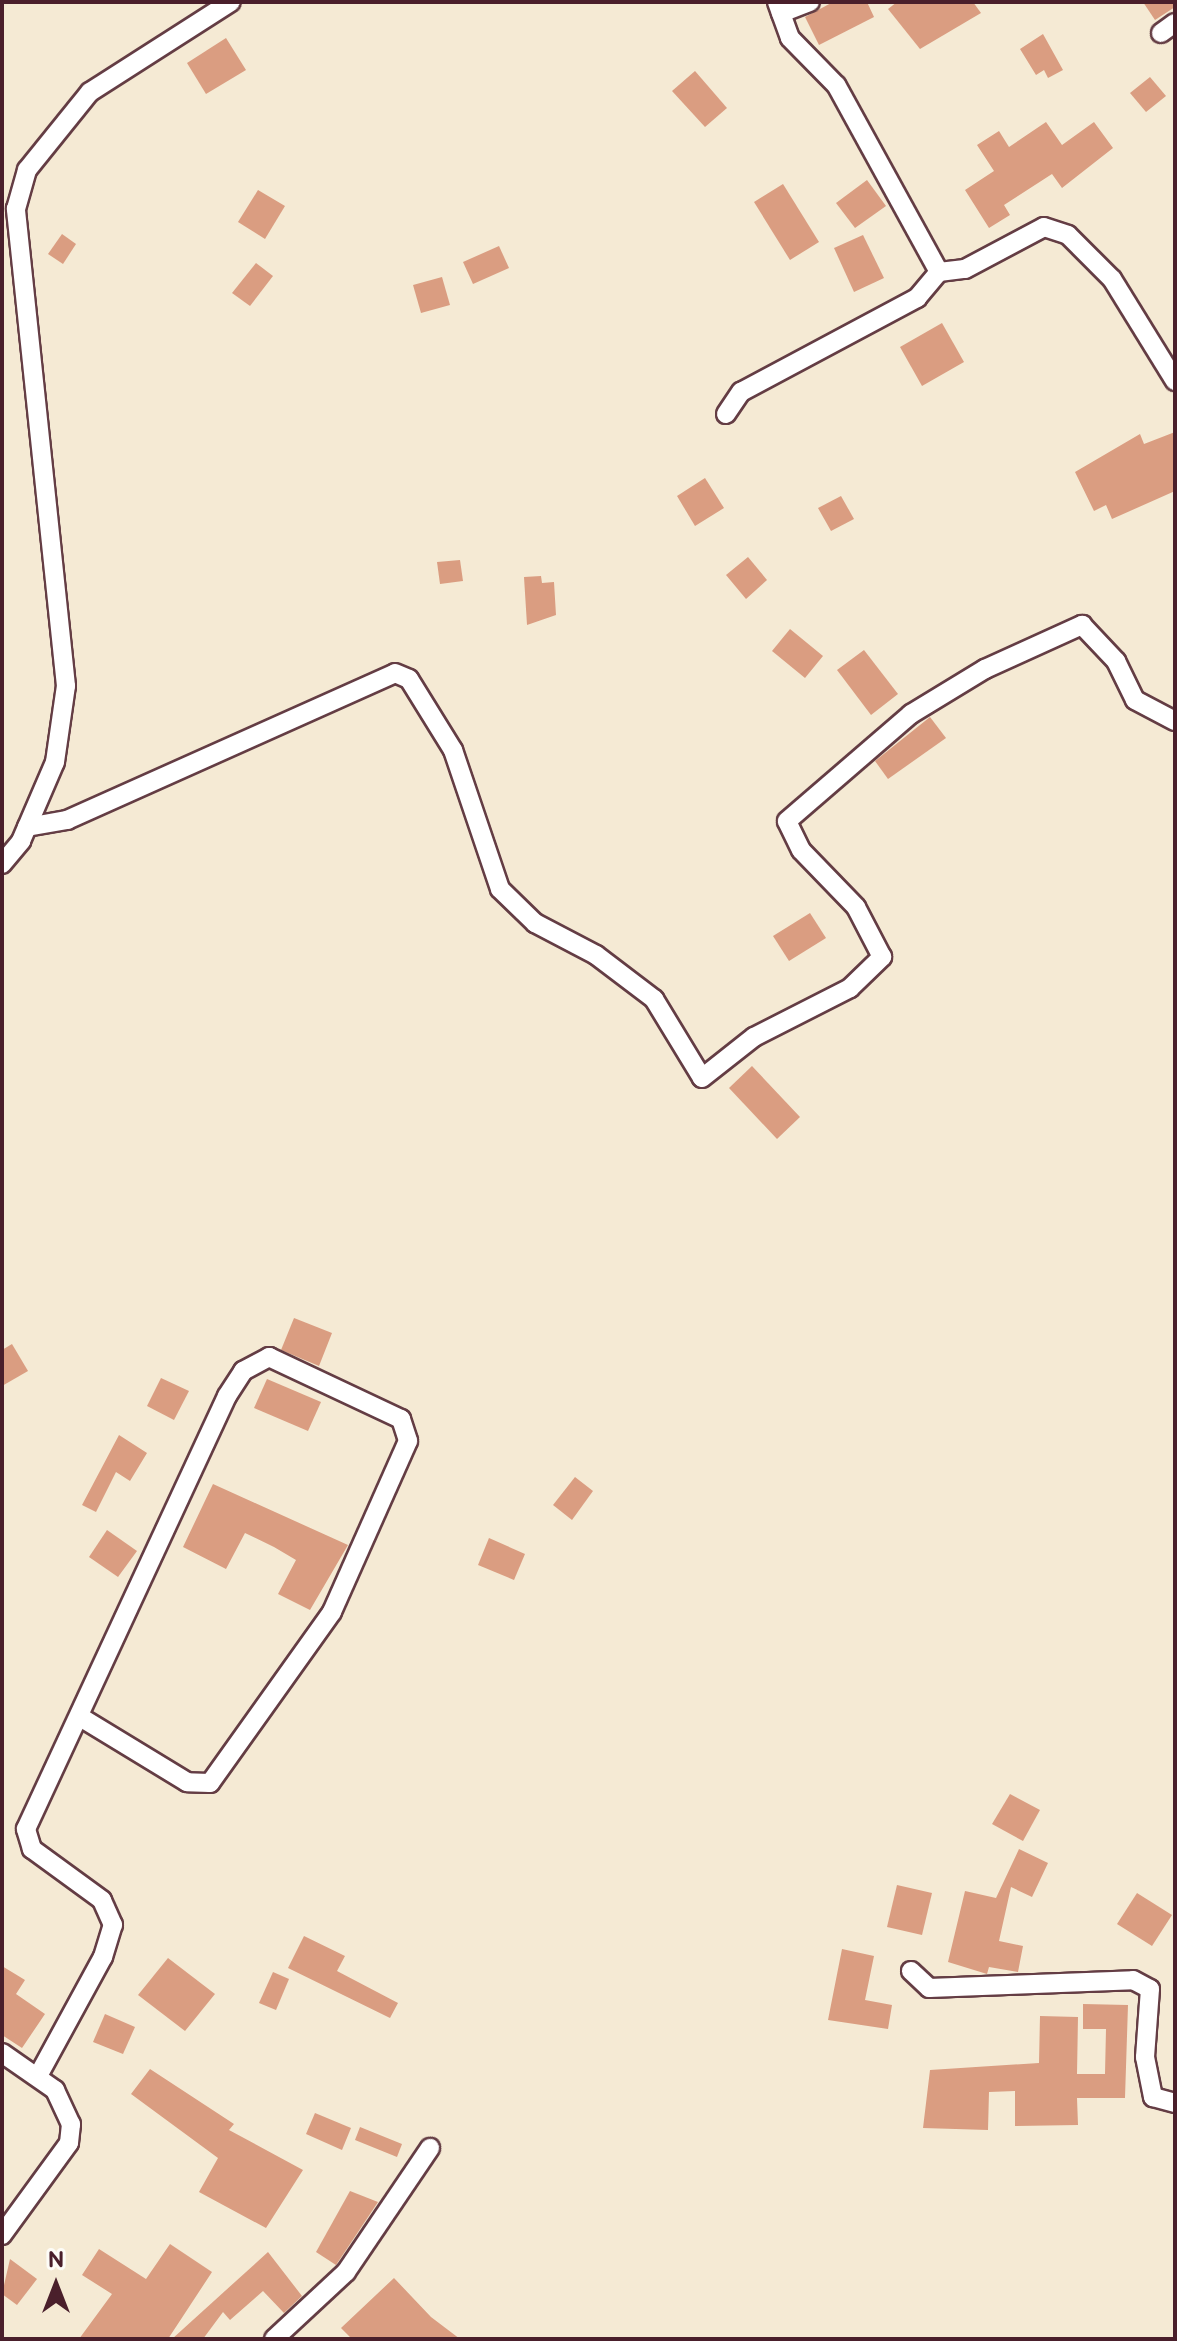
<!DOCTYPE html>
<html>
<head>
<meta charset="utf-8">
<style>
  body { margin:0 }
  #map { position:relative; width:1177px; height:2341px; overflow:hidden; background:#f5ead4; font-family:"Balsamiq Sans",sans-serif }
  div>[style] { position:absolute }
  .building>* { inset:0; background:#da9d81 }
  .roads { filter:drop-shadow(2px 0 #643d44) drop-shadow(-2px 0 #643d44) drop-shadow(0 2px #643d44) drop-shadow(0 -2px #643d44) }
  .minor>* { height:18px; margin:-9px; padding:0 9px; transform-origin:9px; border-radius:9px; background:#fff }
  span { translate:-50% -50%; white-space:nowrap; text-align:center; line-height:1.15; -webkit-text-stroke:6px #fdfcf7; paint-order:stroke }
  .frame { position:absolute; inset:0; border:4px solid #4a1f2b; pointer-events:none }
  .north { position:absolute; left:16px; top:2245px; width:80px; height:80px; -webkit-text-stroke:6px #fdfcf7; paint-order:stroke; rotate:0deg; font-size:22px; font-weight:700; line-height:32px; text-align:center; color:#4a1f2b }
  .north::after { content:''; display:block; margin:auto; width:28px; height:36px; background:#4a1f2b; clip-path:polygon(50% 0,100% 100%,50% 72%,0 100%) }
</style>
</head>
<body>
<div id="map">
  <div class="building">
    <div style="clip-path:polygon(833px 2px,867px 2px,874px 17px,819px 45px,805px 17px)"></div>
    <div style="clip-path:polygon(897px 2px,973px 2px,981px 13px,920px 49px,888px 9px)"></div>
    <div style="clip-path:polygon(1143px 2px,1175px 2px,1175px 7px,1155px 20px)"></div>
    <div style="clip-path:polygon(1043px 34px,1063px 70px,1048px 78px,1044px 70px,1036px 75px,1020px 49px)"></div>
    <div style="clip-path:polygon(226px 38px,246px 70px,206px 94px,187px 63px)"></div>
    <div style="clip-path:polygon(695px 71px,727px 108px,705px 127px,672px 91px)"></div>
    <div style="clip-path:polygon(1150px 77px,1166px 96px,1146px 112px,1130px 93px)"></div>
    <div style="clip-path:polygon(1046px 122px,1062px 145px,1094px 122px,1113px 148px,1062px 188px,1052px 174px,1004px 205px,1010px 215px,989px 228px,965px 190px,994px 171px,977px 145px,999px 131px,1009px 147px)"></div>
    <div style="clip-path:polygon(867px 180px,886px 206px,855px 228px,836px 203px)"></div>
    <div style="clip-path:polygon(783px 184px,819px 242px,790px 260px,754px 202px)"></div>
    <div style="clip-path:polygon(258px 190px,285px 206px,265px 239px,238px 222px)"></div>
    <div style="clip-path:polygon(62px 234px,76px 244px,63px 264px,48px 254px)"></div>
    <div style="clip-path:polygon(863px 235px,884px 278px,854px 292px,834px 248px)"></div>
    <div style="clip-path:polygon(499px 246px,509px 268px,473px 284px,463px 262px)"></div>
    <div style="clip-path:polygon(256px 263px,273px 276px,250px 306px,232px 293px)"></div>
    <div style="clip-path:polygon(442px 277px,450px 305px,421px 313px,413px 285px)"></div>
    <div style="clip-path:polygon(942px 323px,964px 362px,922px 386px,900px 347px)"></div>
    <div style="clip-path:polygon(1175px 432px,1175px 491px,1112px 519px,1106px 505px,1094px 511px,1075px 472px,1140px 434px,1144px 444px)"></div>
    <div style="clip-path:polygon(705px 478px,724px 508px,695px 526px,677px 496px)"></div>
    <div style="clip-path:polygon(841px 496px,854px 519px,831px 531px,818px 508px)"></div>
    <div style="clip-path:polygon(748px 557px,767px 580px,746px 599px,726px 575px)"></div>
    <div style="clip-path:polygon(460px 560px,463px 581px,440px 584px,437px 562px)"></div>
    <div style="clip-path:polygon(541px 576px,542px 583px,554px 582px,556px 615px,527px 625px,524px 577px)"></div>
    <div style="clip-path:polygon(790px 629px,823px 656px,805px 678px,772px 651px)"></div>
    <div style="clip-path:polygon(864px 650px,898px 694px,871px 715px,837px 670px)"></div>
    <div style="clip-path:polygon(930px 717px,946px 738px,888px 779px,875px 761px)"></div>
    <div style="clip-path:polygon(810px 913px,826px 938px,789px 961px,773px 936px)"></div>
    <div style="clip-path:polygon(752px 1066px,800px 1117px,777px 1139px,729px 1088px)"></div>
    <div style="clip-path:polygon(294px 1318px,332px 1333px,319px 1366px,281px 1350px)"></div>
    <div style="clip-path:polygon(12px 1344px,28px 1371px,2px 1386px,2px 1350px)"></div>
    <div style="clip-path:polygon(161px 1378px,189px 1391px,174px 1420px,147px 1406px)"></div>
    <div style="clip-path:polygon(267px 1379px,321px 1402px,308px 1431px,254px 1408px)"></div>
    <div style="clip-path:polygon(119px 1435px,147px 1453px,130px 1481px,116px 1472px,96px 1512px,82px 1505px)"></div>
    <div style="clip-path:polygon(575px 1477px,593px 1491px,572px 1520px,553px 1505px)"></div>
    <div style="clip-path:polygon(213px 1484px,348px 1545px,310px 1610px,278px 1594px,296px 1560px,274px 1547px,245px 1533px,226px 1569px,183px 1547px)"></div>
    <div style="clip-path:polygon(107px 1530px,137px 1551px,118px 1577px,89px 1557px)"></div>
    <div style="clip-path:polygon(489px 1538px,525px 1554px,514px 1580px,478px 1565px)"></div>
    <div style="clip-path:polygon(1010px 1794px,1040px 1810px,1023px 1841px,992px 1824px)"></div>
    <div style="clip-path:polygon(1019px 1849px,1048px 1863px,1032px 1897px,1011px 1887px,999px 1941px,1023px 1946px,1018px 1972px,989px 1967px,987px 1974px,948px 1962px,965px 1891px,996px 1898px)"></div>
    <div style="clip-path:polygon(897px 1885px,932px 1893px,922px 1935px,887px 1927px)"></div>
    <div style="clip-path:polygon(1137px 1893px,1172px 1915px,1152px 1946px,1117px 1924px)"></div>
    <div style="clip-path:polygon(304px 1936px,345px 1956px,337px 1971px,398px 2003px,390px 2018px,288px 1968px)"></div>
    <div style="clip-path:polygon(842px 1949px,874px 1956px,865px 2000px,892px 2005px,888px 2029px,828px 2020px)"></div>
    <div style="clip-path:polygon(168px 1958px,215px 1994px,185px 2031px,138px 1995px)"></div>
    <div style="clip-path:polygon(2px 1966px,25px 1980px,16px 1994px,45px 2014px,22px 2048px,2px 2035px)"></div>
    <div style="clip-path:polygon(273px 1972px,289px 1979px,276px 2010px,259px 2003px)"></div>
    <div style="clip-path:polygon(1083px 2004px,1128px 2005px,1125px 2098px,1077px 2098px,1078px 2125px,1015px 2126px,1015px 2091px,989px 2092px,988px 2130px,923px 2128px,930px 2070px,1039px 2063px,1040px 2016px,1078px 2017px,1077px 2074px,1105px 2074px,1106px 2029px,1083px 2029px)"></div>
    <div style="clip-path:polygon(105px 2014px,135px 2027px,123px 2054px,93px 2042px)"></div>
    <div style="clip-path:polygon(150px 2069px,234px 2124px,229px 2130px,303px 2170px,266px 2228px,199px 2192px,218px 2158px,131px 2094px)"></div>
    <div style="clip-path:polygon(315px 2113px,351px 2128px,342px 2150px,306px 2134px)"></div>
    <div style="clip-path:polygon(360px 2127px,402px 2144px,397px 2157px,355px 2140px)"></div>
    <div style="clip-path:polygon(350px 2191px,378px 2202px,336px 2265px,316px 2252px)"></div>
    <div style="clip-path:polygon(170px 2244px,212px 2272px,168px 2339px,79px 2339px,112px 2294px,82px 2275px,99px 2249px,146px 2279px)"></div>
    <div style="clip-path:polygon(268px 2252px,302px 2296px,284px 2313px,263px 2291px,230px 2320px,223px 2312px,203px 2339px,172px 2339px)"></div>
    <div style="clip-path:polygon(10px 2259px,37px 2279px,17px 2305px,2px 2294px)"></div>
    <div style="clip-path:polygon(394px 2278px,431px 2317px,460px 2339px,352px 2339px,341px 2328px)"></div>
  </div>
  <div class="roads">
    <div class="minor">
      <div style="left:781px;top:13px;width:31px;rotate:-21deg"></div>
      <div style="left:1161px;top:33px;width:17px;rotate:-36deg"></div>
      <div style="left:939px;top:272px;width:26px;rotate:-7deg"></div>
      <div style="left:965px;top:269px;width:89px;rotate:-28deg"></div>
      <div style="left:1044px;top:227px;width:25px;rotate:18deg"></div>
      <div style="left:1068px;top:235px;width:62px;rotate:45deg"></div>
      <div style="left:1112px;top:279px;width:120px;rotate:58.3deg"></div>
      <div style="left:726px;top:414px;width:27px;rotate:-56deg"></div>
      <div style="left:741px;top:392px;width:200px;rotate:-28.1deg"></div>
      <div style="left:917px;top:298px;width:34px;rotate:-50deg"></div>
      <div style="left:939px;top:272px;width:213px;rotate:-118.8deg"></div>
      <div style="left:836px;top:85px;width:66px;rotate:-134.4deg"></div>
      <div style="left:790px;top:38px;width:38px;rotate:-110deg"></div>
      <div style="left:27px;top:827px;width:41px;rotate:-9.9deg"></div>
      <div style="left:67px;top:820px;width:359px;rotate:-24.1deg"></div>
      <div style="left:395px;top:673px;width:15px;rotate:23deg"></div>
      <div style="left:409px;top:679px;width:84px;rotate:58.2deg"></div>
      <div style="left:453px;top:750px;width:147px;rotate:71.3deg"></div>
      <div style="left:500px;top:889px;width:49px;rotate:44.2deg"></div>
      <div style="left:535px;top:923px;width:69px;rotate:27.7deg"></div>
      <div style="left:596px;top:955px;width:73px;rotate:37.2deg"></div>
      <div style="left:654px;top:999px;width:92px;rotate:58.7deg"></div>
      <div style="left:702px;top:1078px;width:66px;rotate:-38.3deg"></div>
      <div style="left:754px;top:1037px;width:108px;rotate:-27deg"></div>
      <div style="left:850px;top:988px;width:45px;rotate:-44.1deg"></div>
      <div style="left:882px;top:957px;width:56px;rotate:-117.5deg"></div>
      <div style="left:856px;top:907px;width:79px;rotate:-134deg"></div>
      <div style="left:801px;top:850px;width:32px;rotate:-116deg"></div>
      <div style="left:787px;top:821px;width:164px;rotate:-40.8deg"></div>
      <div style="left:911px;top:714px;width:87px;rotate:-31.3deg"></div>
      <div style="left:985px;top:669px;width:107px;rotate:-24.4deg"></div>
      <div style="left:1082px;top:625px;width:50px;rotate:46.6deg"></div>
      <div style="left:1116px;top:661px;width:43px;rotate:64deg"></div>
      <div style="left:1135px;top:700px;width:45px;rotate:27.7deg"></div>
      <div style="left:2px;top:864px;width:30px;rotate:-50deg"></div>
      <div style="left:21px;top:841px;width:86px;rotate:-66.7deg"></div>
      <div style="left:55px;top:762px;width:77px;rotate:-81.8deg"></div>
      <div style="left:66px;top:686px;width:480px;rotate:-96deg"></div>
      <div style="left:16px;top:209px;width:41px;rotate:-74.2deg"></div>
      <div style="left:27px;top:170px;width:100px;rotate:-51.1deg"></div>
      <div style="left:90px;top:92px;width:167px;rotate:-32.6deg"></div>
      <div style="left:911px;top:1971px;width:25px;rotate:43deg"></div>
      <div style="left:929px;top:1988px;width:204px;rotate:-2.2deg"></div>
      <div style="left:1133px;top:1980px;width:19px;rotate:28deg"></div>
      <div style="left:1150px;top:1989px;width:68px;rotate:94.2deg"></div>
      <div style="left:1145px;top:2057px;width:41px;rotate:78.7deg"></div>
      <div style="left:1153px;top:2097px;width:23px;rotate:15deg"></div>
      <div style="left:2px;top:2053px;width:65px;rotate:34.9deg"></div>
      <div style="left:55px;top:2090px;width:38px;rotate:65deg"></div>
      <div style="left:71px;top:2124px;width:19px;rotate:96deg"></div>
      <div style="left:69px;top:2143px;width:114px;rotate:126.1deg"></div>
      <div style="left:38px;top:2076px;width:136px;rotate:-61.4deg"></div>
      <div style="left:103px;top:1957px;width:34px;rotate:-73deg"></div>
      <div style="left:113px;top:1925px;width:27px;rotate:-114deg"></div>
      <div style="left:102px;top:1900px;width:87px;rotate:-143.9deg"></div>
      <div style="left:32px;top:1849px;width:21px;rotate:-107deg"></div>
      <div style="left:26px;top:1829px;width:477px;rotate:-65.1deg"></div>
      <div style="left:227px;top:1396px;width:30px;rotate:-57deg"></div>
      <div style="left:243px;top:1371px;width:30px;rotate:-28deg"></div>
      <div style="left:269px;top:1357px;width:146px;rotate:25.2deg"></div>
      <div style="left:401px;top:1419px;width:23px;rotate:72deg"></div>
      <div style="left:408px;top:1441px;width:187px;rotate:114deg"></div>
      <div style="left:332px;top:1612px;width:210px;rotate:125.5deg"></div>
      <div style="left:210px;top:1783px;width:23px;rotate:-178deg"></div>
      <div style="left:187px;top:1782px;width:125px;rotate:-148.7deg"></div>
      <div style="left:274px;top:2339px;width:98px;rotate:-42.9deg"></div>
      <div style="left:346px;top:2272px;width:150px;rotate:-55.9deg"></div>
    </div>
  </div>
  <div class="frame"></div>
  <div class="north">N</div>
</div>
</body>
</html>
